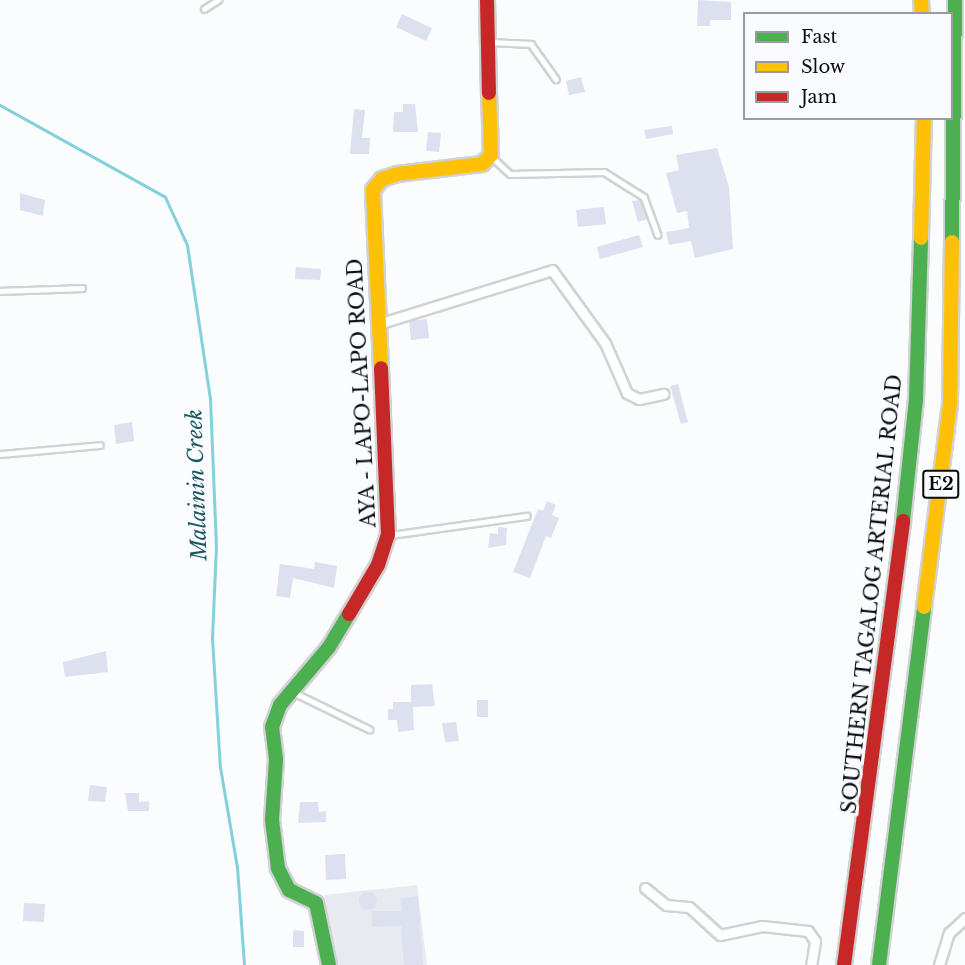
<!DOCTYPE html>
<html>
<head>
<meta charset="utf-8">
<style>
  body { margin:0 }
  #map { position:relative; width:965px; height:965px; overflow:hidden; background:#fbfcfe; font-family:"Libre Baskerville",serif }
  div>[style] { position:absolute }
  .built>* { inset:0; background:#e8eaf0 }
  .stream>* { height:3px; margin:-1.5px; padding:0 1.5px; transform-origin:1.5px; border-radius:1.5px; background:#82d1dc }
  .building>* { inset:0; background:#dde0ef }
  .round { border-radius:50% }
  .roads { filter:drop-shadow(2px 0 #d1d2d4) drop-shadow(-2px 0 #d1d2d4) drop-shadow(0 2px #d1d2d4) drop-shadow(0 -2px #d1d2d4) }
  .lane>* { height:4.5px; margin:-2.25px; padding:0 2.25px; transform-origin:2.25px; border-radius:2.25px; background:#feffff }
  .street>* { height:9px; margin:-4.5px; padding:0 4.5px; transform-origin:4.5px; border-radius:4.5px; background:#feffff }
  .fast>* { height:14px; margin:-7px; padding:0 7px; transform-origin:7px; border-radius:7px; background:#4caf50 }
  .slow>* { height:14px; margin:-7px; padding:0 7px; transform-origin:7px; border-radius:7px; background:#ffc107 }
  .jam>* { height:14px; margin:-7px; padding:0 7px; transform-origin:7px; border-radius:7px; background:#c62828 }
  span { translate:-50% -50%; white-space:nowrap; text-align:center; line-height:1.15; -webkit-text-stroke:6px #fafbff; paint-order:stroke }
  .shield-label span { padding:2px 4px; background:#fafbff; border:2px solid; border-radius:4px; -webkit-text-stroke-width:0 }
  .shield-label { font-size:18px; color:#0b0b0e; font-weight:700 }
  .street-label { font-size:20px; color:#0b0b0e }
  .water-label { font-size:21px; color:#1a5961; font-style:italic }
  .legend { position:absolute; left:743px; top:12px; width:210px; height:108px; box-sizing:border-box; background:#fafbff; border:2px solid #9a9b9f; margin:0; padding:8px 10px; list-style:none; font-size:18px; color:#0b0b0e }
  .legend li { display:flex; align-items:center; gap:12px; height:30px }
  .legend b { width:30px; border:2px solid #9a9b9f }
</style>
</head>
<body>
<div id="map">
  <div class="built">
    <div style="clip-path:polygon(417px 885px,427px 965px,335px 965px,324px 895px)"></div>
  </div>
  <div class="stream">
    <div style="left:0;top:105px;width:189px;rotate:29.1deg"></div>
    <div style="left:165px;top:197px;width:53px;rotate:65.4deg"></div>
    <div style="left:187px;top:245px;width:155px;rotate:81.5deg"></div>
    <div style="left:210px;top:398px;width:148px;rotate:87.7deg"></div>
    <div style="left:216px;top:546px;width:92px;rotate:92.5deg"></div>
    <div style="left:212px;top:638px;width:129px;rotate:86.5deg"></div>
    <div style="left:220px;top:767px;width:101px;rotate:80.4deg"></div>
    <div style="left:237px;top:867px;width:98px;rotate:85.9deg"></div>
  </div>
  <div class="building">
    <div style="clip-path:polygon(698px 0,731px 2px,731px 20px,710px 20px,710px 26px,697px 26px)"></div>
    <div style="clip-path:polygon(402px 14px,432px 28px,426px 41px,396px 27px)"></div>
    <div style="clip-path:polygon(581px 77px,585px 92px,569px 95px,566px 81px)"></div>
    <div style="clip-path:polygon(403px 104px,415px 104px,418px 132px,393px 132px,394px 112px,403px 112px)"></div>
    <div style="clip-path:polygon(354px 109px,365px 110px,362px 138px,370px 138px,369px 154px,350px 154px)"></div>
    <div style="clip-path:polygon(672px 126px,673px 134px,646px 139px,644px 130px)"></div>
    <div style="clip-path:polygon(428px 132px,441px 133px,439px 152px,426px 151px)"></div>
    <div style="clip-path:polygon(717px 148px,729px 187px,733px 249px,695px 258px,691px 241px,669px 245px,666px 232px,689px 228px,687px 211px,677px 213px,666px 173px,679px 170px,676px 155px)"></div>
    <div style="clip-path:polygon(20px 193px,45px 200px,43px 216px,20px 210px)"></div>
    <div style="clip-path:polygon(640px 200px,647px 219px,638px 222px,632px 201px)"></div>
    <div style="clip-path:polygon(604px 207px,606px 224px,578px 227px,576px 210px)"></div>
    <div style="clip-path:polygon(639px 235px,643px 247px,600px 259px,597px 247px)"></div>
    <div style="clip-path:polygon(296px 267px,321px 269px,320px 280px,295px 279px)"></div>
    <div style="clip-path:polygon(427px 319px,429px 338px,411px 340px,409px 321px)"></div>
    <div style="clip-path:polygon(678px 384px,688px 422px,681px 424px,670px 386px)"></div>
    <div style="clip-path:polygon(132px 422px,134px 441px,116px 444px,114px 425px)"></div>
    <div style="clip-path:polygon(547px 501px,556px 505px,552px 515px,559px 518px,551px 538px,546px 536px,530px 578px,513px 572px,538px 509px,543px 511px)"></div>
    <div style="clip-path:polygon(498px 527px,507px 528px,506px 545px,488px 548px,490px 533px,498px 534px)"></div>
    <div style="clip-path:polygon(315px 562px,337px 566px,334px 588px,293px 578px,290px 598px,276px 596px,280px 564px,314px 569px)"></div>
    <div style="clip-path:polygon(106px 651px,108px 672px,65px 677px,63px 662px)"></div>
    <div style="clip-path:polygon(432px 684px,435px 706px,413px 707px,414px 730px,398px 732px,397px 720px,388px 720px,388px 709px,393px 709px,393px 702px,411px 702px,411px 685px)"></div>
    <div style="clip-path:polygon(477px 700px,488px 700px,488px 717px,477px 717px)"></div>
    <div style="clip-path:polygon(456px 722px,459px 741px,445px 742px,442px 723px)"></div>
    <div style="clip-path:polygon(90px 785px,107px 787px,105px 802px,88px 801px)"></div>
    <div style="clip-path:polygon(125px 793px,139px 793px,139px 802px,149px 801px,149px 811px,128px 811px)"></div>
    <div style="clip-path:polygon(300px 802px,318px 802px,319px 812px,326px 811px,326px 822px,298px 823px)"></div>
    <div style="clip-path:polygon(345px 854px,346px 879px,326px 880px,325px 855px)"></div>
    <div class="round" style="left:359px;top:892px;width:18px;height:18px"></div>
    <div style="clip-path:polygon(418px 896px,423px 965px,404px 965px,401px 926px,372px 927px,372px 911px,402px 911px,400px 898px)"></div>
    <div style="clip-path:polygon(24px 903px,45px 904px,44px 922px,23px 921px)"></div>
    <div style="clip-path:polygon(293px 930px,304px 931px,304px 947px,293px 947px)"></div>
  </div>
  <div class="roads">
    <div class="lane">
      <div style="left:204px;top:9px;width:17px;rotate:-33deg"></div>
      <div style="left:490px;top:42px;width:41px;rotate:2.8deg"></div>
      <div style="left:531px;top:44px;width:43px;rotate:54.5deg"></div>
      <div style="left:493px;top:158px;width:23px;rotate:43deg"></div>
      <div style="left:510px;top:174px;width:94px;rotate:-1.2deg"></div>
      <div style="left:604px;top:172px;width:47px;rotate:32deg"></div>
      <div style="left:644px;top:197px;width:40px;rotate:69.8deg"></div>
      <div style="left:0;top:291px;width:82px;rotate:-2.1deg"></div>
      <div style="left:0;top:454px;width:100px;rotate:-5.1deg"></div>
      <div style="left:391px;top:535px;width:137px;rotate:-8deg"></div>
      <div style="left:293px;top:692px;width:85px;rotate:26deg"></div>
    </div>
    <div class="street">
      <div style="left:378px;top:324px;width:182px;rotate:-17.2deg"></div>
      <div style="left:552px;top:270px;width:90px;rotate:54deg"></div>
      <div style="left:605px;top:343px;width:55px;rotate:66.3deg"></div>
      <div style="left:627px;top:393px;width:13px;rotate:27deg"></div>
      <div style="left:639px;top:399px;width:25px;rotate:-12deg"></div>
      <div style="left:645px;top:888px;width:27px;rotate:39deg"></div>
      <div style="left:666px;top:905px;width:23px;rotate:5deg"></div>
      <div style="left:689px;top:907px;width:42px;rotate:42.1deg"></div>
      <div style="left:720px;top:935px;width:43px;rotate:-12.1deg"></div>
      <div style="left:762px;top:926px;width:46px;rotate:6.2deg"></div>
      <div style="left:808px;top:931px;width:12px;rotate:55deg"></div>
      <div style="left:815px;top:941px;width:24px;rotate:99deg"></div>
      <div style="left:939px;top:965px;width:34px;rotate:-73deg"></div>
      <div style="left:949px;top:933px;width:22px;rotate:-43deg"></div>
    </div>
    <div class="fast">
      <div style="left:952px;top:242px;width:242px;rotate:-89.3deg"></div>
      <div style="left:903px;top:521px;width:123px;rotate:-83.9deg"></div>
      <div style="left:916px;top:399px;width:161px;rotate:-88.2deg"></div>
      <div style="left:329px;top:965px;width:63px;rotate:-101.8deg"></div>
      <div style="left:316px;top:903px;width:30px;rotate:-154deg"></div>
      <div style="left:289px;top:890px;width:25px;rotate:-117deg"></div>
      <div style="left:278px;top:868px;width:48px;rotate:-97.1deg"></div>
      <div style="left:272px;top:820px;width:61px;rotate:-86.2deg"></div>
      <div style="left:276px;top:759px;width:32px;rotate:-97deg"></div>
      <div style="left:272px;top:727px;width:23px;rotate:-70deg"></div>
      <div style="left:280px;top:705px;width:76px;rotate:-49.8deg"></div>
      <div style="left:329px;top:647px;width:39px;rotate:-59deg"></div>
      <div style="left:879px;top:965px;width:361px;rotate:-82.8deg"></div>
    </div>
    <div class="slow">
      <div style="left:921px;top:0;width:14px;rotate:86deg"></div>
      <div style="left:921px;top:238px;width:120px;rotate:-88.6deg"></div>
      <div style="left:381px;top:368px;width:178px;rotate:-92.6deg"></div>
      <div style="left:373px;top:190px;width:14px;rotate:-51deg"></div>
      <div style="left:382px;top:179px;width:16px;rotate:-18deg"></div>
      <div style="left:397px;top:174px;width:86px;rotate:-6.7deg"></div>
      <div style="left:482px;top:164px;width:13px;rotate:-45deg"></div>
      <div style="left:491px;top:155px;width:62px;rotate:-91.8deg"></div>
      <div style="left:924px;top:607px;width:206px;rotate:-82.7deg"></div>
      <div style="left:950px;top:403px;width:161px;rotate:-89.3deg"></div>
    </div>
    <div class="jam">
      <div style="left:487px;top:0;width:93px;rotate:88.8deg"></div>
      <div style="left:349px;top:614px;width:57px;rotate:-59.4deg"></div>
      <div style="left:378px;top:565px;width:32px;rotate:-72deg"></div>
      <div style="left:388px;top:535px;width:167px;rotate:-92.4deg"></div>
      <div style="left:844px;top:965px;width:448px;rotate:-82.4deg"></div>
    </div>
  </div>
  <div class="shield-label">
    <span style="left:941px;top:484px">E2</span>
  </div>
  <div class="street-label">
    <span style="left:362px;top:393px;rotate:-93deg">AYA - LAPO-LAPO ROAD</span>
    <span style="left:872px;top:594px;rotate:-84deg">SOUTHERN TAGALOG ARTERIAL ROAD</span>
  </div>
  <div class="water-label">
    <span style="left:197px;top:485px;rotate:-92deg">Malainin Creek</span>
  </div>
  <ul class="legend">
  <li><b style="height:8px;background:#4caf50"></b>Fast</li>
  <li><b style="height:8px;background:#ffc107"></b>Slow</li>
  <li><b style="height:8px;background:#c62828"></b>Jam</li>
  </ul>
</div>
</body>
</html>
